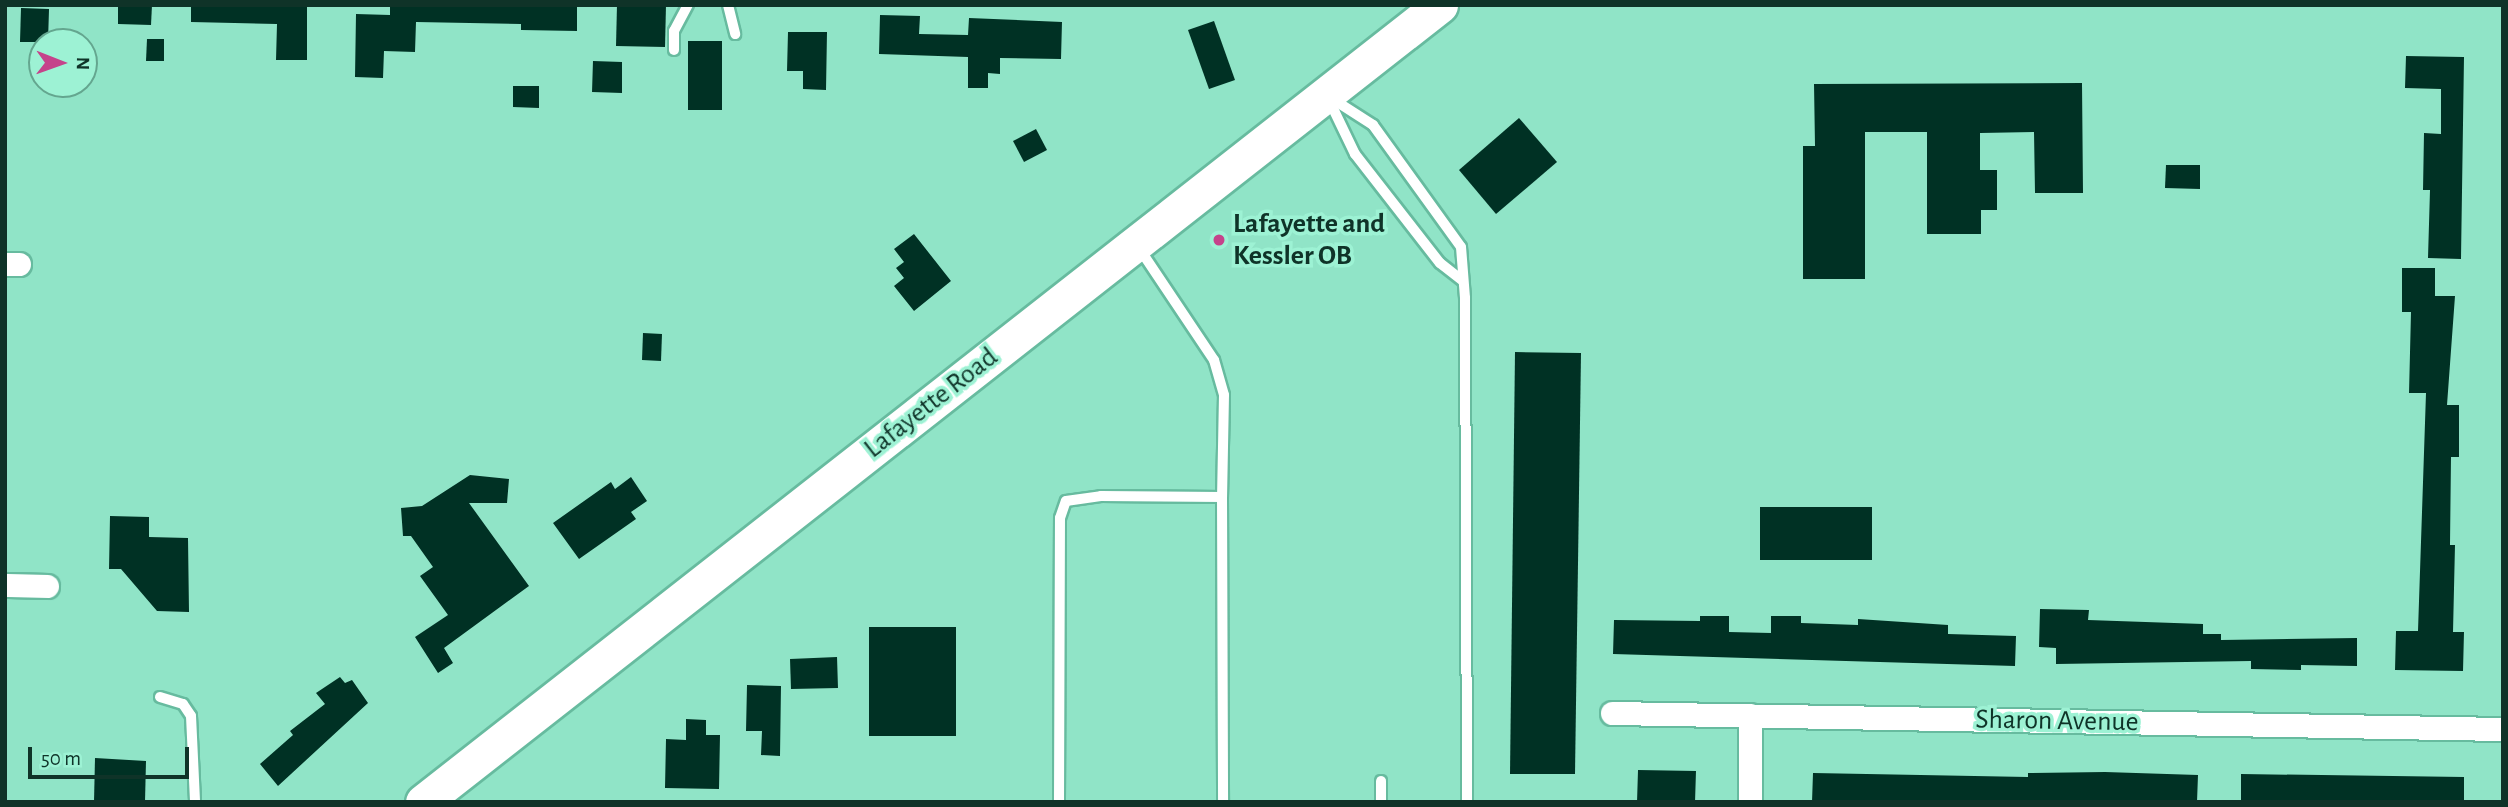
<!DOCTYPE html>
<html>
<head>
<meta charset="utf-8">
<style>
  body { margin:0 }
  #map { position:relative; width:2508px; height:807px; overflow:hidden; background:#90e4c7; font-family:"Alegreya Sans",sans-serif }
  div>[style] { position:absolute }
  .building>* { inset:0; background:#003124 }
  .roads { filter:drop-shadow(2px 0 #67bb9f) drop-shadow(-2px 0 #67bb9f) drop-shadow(0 2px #67bb9f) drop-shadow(0 -2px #67bb9f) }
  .service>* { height:10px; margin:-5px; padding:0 5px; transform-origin:5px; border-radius:5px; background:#fff }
  .minor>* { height:23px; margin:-11.5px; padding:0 11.5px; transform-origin:11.5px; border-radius:11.5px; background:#fff }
  .primary>* { height:35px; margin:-17.5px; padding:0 17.5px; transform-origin:17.5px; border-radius:17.5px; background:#fff }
  .dots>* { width:19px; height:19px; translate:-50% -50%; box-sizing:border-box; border:4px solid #9df2d4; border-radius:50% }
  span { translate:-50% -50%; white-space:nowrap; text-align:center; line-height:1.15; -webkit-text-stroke:7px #9df2d4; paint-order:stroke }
  .poi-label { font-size:28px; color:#0f3328; font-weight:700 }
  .left { translate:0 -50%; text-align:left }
  .street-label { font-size:28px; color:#0f3328 }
  .frame { position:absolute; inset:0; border:7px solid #0f3328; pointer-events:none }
  .north { position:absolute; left:28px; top:28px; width:70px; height:70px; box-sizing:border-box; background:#9df2d4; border:2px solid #64a68f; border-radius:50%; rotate:91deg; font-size:19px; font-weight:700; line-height:28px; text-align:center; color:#0f3328 }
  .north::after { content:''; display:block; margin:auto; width:24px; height:32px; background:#c5438b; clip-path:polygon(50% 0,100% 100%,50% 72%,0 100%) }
  .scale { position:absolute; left:28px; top:747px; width:161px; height:32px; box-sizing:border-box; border:4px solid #0f3328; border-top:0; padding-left:9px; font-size:21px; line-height:24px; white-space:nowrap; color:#0f3328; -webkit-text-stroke:5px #9df2d4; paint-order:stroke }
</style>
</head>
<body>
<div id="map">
  <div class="building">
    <div style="clip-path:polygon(118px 5px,152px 5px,151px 25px,118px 24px)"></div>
    <div style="clip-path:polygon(191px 5px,307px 5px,307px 60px,276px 60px,277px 24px,191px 22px)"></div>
    <div style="clip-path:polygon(390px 5px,577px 5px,577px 31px,521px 30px,521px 24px,416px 22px,415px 52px,384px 51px,383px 78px,355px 77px,356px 14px,390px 15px)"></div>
    <div style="clip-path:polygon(617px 5px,666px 5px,665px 47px,616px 46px)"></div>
    <div style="clip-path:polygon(21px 8px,49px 9px,48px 42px,20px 42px)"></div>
    <div style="clip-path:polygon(880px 15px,920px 16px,919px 34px,968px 35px,969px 18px,1062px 22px,1061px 59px,1000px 58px,1000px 74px,988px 73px,988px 88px,968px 88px,968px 57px,879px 54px)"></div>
    <div style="clip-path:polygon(1214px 21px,1235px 80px,1209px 89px,1188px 30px)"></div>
    <div style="clip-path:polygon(788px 32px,827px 32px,826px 90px,803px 89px,803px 71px,787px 71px)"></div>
    <div style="clip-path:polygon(147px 39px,164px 39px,164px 61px,146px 61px)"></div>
    <div style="clip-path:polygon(688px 41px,722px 41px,722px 110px,688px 110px)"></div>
    <div style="clip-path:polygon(2406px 56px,2464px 57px,2461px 259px,2428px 258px,2430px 190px,2423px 190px,2424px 133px,2441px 134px,2441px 89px,2405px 88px)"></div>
    <div style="clip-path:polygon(593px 61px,622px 62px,622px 93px,592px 92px)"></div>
    <div style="clip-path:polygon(2082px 83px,2083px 193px,2035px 193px,2034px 132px,1980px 133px,1980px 170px,1997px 170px,1997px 210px,1981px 210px,1981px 234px,1927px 234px,1927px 132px,1865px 132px,1865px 279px,1803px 279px,1803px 146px,1815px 146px,1814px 84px)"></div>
    <div style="clip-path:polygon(513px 86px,539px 86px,539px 108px,513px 107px)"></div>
    <div style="clip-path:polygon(1519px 118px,1557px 162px,1496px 214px,1459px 170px)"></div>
    <div style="clip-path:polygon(1036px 129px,1047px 150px,1024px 162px,1013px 141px)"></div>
    <div style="clip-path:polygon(2166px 165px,2200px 165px,2200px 189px,2165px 188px)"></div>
    <div style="clip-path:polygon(914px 234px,951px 281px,914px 311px,894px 286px,904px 278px,896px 268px,904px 262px,894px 249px)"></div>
    <div style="clip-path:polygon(2402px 268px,2435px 268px,2435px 296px,2455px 296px,2447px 405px,2459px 405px,2459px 457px,2451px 457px,2450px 545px,2455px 545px,2453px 632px,2464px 632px,2463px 671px,2395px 670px,2396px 631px,2418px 631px,2426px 393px,2409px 393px,2411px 312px,2402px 312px)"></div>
    <div style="clip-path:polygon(643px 333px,662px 334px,661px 361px,642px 360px)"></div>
    <div style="clip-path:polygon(1515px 352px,1581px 353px,1575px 774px,1510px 774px)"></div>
    <div style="clip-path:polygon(470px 475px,509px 479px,507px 503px,469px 503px,529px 586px,444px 648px,453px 663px,438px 673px,415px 637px,448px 615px,420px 576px,433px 567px,411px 536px,403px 536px,401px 508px,422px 506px)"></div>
    <div style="clip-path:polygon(631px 477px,647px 501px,631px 512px,636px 519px,579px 559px,553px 523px,611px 482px,615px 489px)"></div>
    <div style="clip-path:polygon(1760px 507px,1872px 507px,1872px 560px,1760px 560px)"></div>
    <div style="clip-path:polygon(110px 516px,149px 517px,149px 537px,188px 538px,189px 612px,157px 611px,121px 569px,109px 569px)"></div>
    <div style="clip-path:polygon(2040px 609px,2089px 610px,2088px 620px,2203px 624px,2203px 634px,2221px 634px,2221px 640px,2357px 638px,2357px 666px,2301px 665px,2301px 670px,2251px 669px,2251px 661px,2056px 664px,2056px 648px,2039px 647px)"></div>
    <div style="clip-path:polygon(1700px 616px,1729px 616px,1729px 632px,1771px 633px,1771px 616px,1801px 616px,1801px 623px,1858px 625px,1858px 619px,1948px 625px,1948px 634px,2016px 636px,2015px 666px,1613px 654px,1614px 620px,1700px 621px)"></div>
    <div style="clip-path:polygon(869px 627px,956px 627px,956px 736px,869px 736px)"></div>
    <div style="clip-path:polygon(837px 657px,838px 688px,791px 689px,790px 659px)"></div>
    <div style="clip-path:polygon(340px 677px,345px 683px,352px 680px,368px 703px,278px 786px,260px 764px,293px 735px,290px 731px,325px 704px,316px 693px)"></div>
    <div style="clip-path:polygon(747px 685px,781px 686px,780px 756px,761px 755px,762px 731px,746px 731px)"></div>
    <div style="clip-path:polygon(686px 719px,706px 720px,706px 735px,720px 735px,719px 789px,665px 788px,666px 739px,686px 740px)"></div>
    <div style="clip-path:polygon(95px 758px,146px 761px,145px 802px,94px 802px)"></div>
    <div style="clip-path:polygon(1638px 770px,1696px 771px,1695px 802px,1637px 802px)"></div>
    <div style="clip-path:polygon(2105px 772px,2198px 775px,2197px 802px,1812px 802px,1813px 773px,2028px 777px,2028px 773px)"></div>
    <div style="clip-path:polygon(2241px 774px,2464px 777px,2464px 802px,2241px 802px)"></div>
  </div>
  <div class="roads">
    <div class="service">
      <div style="left:728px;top:5px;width:30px;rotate:76deg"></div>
      <div style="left:674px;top:50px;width:19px;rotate:-90deg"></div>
      <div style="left:674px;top:31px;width:30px;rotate:-62deg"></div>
      <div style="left:1331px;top:98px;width:50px;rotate:32.7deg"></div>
      <div style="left:1373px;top:125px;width:150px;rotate:54.2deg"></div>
      <div style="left:1461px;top:247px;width:51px;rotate:85.5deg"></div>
      <div style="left:1465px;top:298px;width:504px;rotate:89.77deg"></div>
      <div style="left:1329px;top:100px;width:60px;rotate:64.3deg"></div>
      <div style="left:1355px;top:154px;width:138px;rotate:52.1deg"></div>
      <div style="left:1440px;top:263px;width:29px;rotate:38deg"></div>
      <div style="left:1139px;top:248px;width:135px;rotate:56.2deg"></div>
      <div style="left:1214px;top:360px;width:36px;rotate:74deg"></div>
      <div style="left:1224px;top:395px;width:102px;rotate:91.1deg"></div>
      <div style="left:160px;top:697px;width:24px;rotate:17deg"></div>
      <div style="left:183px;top:704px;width:14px;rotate:56deg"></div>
      <div style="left:191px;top:716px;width:86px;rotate:87.3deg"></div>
      <div style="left:1381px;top:781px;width:21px;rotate:90deg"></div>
      <div style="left:1059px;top:802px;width:284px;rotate:-89.8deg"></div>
      <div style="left:1060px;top:518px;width:18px;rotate:-71deg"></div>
      <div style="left:1066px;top:501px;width:35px;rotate:-8deg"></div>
      <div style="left:1101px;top:496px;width:121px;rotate:0.5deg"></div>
      <div style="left:1222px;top:497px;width:305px;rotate:89.8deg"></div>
    </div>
    <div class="minor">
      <div style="left:5px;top:264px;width:14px"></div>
      <div style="left:5px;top:585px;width:42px;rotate:1.4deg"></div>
      <div style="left:1612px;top:713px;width:891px;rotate:1.03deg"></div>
      <div style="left:1750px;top:802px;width:87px;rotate:-90deg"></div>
    </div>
    <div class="primary">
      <div style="left:423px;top:802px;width:1292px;rotate:-38.08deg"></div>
    </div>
  </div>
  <div class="dots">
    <div style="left:1219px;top:240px;background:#c5438b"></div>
  </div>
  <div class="poi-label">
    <span class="left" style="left:1233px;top:240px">Lafayette and<br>Kessler OB</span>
  </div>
  <div class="street-label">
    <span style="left:931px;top:403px;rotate:-38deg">Lafayette Road</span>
    <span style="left:2057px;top:721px;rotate:1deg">Sharon Avenue</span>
  </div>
  <div class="frame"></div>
  <div class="north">N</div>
  <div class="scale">50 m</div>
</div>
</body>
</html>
